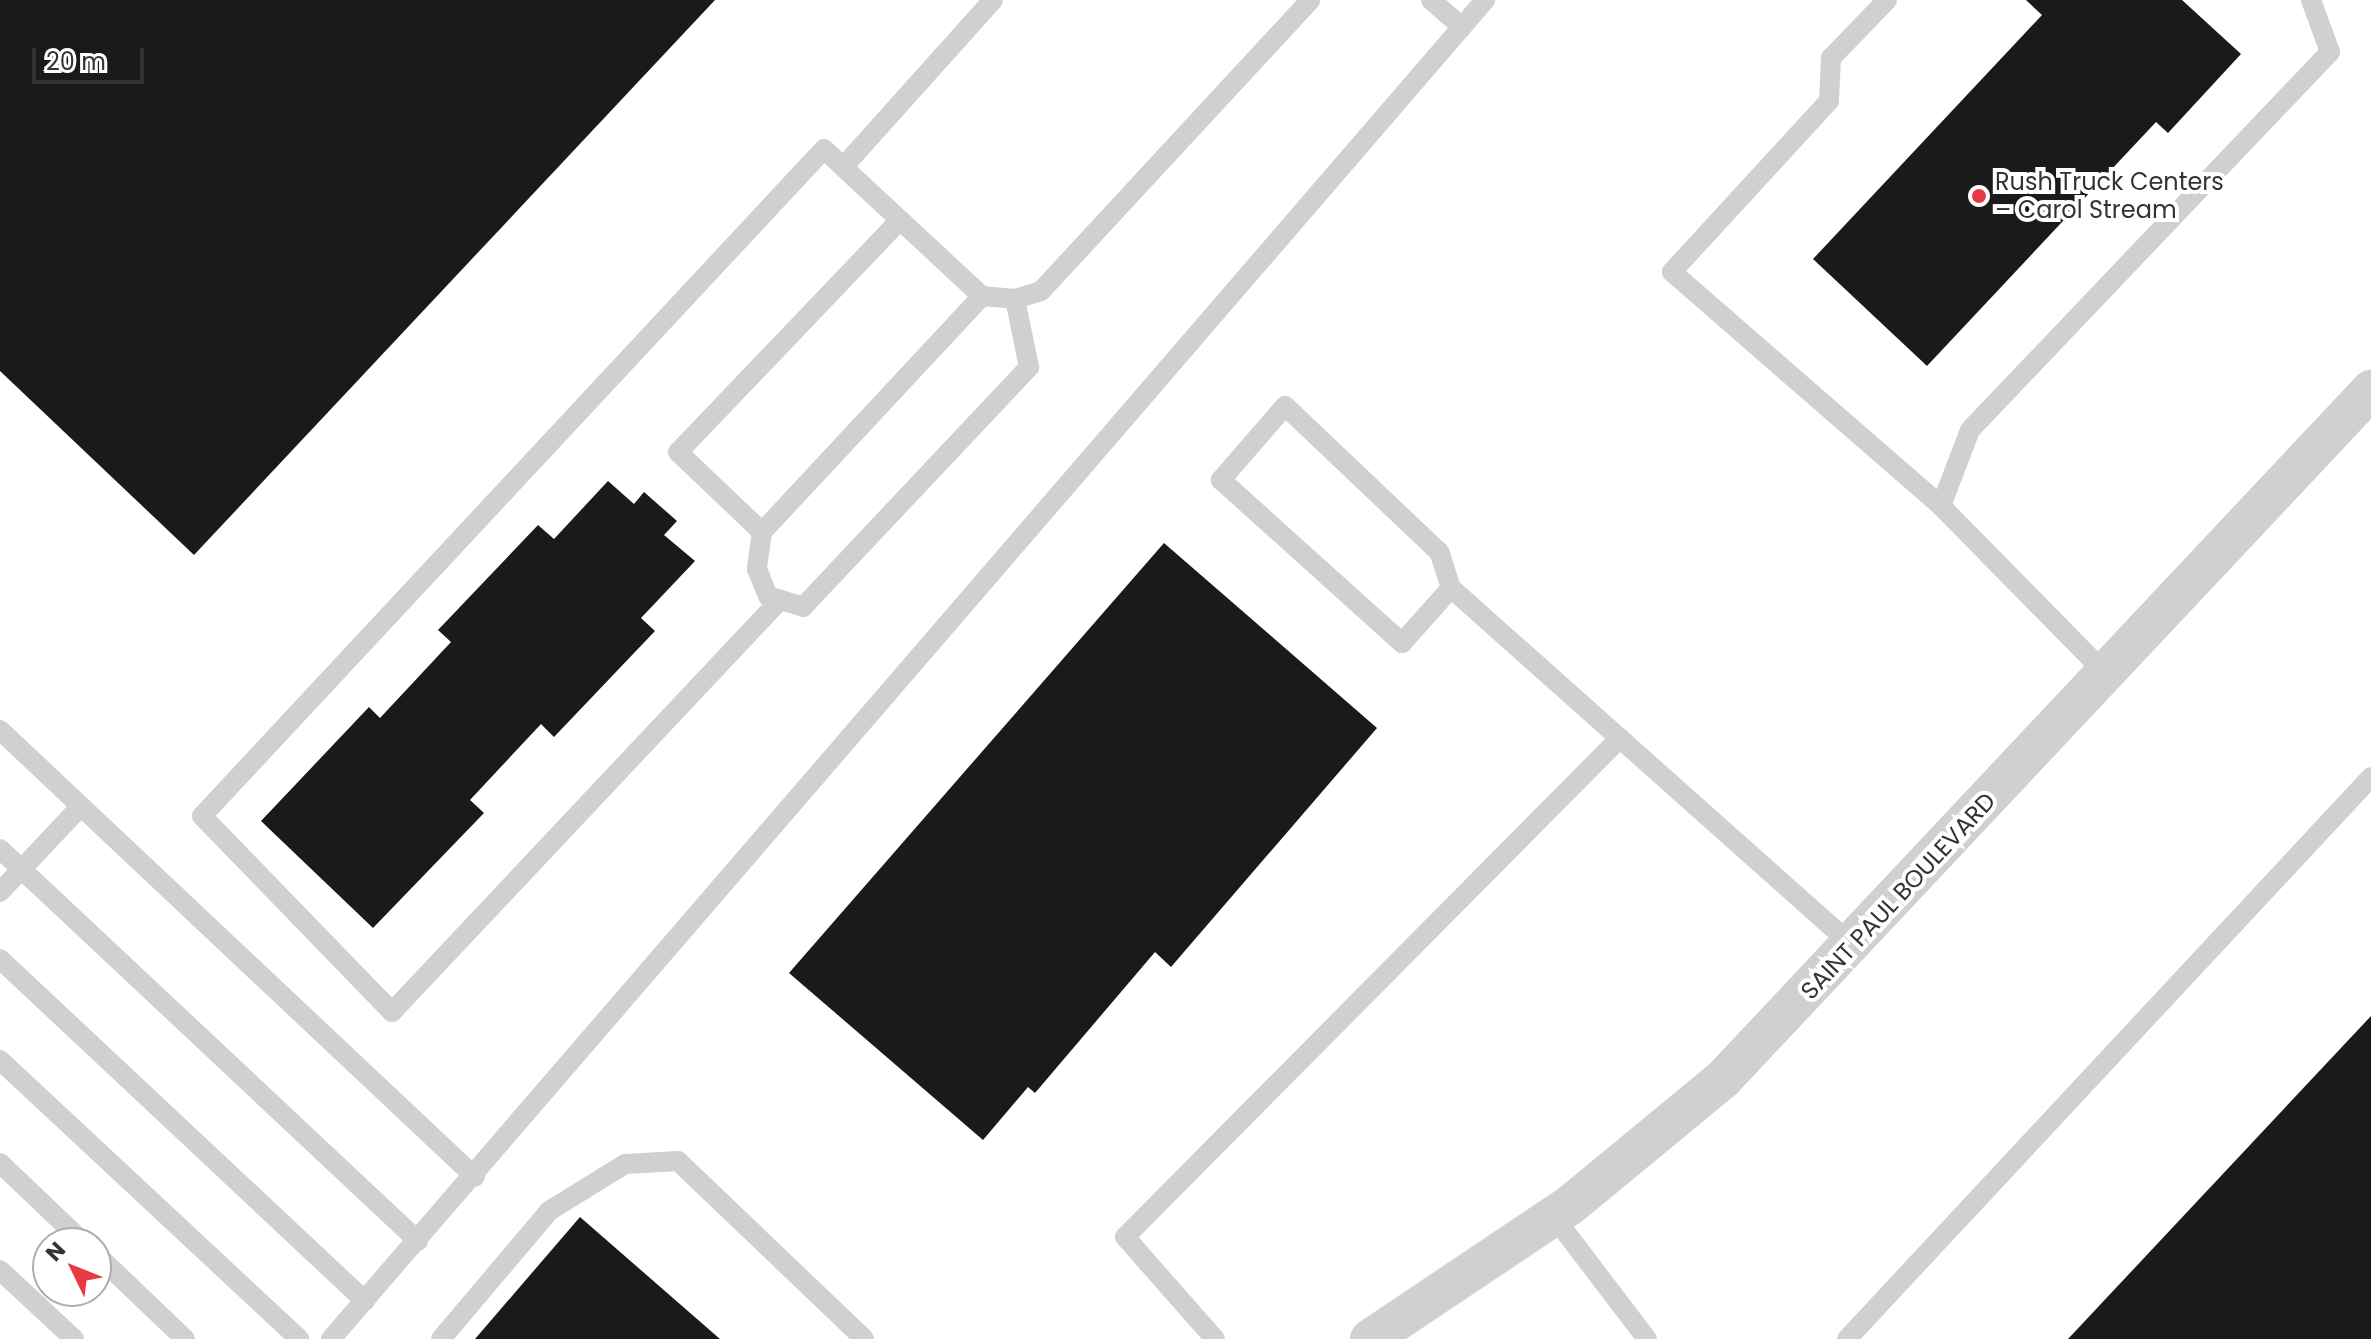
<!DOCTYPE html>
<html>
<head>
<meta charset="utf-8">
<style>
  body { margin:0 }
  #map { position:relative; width:2371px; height:1339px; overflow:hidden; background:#fff; font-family:Poppins,sans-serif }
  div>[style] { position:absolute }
  .building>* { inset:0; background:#1a1a1a }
  .service>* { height:20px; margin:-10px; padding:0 10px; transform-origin:10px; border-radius:10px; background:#d0d0d0 }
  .minor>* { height:40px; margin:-20px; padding:0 20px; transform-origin:20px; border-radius:20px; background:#d0d0d0 }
  .dots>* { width:22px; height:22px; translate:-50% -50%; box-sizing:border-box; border:4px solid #fff; border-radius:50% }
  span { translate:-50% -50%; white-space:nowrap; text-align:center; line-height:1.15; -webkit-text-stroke:8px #fff; paint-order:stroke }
  .poi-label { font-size:24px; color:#333 }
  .left { translate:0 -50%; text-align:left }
  .street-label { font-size:24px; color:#333 }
  .north { position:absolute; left:32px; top:1227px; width:80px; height:80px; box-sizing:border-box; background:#fff; border:2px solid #adadad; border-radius:50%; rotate:313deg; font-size:22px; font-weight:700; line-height:32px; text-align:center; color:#333 }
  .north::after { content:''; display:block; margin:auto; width:28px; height:36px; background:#e63946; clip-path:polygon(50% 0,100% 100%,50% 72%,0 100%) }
  .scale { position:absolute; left:32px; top:48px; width:112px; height:36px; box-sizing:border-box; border:4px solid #333; border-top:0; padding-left:10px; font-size:24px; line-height:28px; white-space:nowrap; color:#333; -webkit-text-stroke:6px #fff; paint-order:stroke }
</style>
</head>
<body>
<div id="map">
  <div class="building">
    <div style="clip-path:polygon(0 0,715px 0,194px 555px,0 371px)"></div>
    <div style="clip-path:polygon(2026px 0,2182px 0,2241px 54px,2168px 133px,2156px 122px,1927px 366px,1813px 259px,2042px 15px)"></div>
    <div style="clip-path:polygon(608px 481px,634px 504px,644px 492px,677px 521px,664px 535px,695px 561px,641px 618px,655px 631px,554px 737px,541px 724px,470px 800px,484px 813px,373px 928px,261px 821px,369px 707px,380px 718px,451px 642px,438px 630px,538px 525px,554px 539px)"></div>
    <div style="clip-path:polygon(1164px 543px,1377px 728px,1171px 967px,1155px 952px,1035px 1093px,1028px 1087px,983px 1140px,789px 973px)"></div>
    <div style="clip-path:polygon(2371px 1016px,2371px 1339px,2068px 1339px)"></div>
    <div style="clip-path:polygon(580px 1217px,720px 1339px,475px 1339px)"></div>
  </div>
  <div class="service">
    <div style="left:993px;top:0;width:224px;rotate:131.9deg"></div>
    <div style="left:843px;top:167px;width:190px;rotate:42.9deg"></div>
    <div style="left:982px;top:296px;width:33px;rotate:5deg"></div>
    <div style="left:1015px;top:299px;width:27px;rotate:-17deg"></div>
    <div style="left:1041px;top:291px;width:396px;rotate:-47.2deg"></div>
    <div style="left:1431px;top:0;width:41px;rotate:41.1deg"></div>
    <div style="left:1887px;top:0;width:81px;rotate:134deg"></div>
    <div style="left:1831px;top:58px;width:43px;rotate:92.7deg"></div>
    <div style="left:1829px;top:101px;width:232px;rotate:132.6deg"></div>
    <div style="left:1672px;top:272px;width:357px;rotate:41deg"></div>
    <div style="left:1941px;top:506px;width:235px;rotate:45.5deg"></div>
    <div style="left:900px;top:220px;width:321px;rotate:133.7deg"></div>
    <div style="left:678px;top:452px;width:116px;rotate:43.6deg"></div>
    <div style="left:762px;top:532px;width:323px;rotate:-47deg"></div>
    <div style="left:1941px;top:506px;width:81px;rotate:-69.1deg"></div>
    <div style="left:1970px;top:430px;width:522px;rotate:-46.4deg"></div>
    <div style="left:2330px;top:52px;width:55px;rotate:-110.1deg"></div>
    <div style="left:762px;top:532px;width:37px;rotate:98deg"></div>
    <div style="left:757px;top:569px;width:29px;rotate:68deg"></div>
    <div style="left:768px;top:596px;width:37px;rotate:17deg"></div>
    <div style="left:803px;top:607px;width:330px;rotate:-46.7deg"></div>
    <div style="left:1029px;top:367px;width:69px;rotate:-101.6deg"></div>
    <div style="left:1451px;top:588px;width:38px;rotate:-108deg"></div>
    <div style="left:1439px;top:552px;width:212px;rotate:-136.5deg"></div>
    <div style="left:1285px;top:406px;width:98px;rotate:130.9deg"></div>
    <div style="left:1221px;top:480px;width:244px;rotate:42deg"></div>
    <div style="left:1402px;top:643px;width:74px;rotate:-48.3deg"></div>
    <div style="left:1451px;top:588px;width:537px;rotate:41.68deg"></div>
    <div style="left:780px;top:600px;width:566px;rotate:133.28deg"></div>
    <div style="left:392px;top:1012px;width:273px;rotate:-134.1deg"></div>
    <div style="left:202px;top:816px;width:912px;rotate:-47deg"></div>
    <div style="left:824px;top:149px;width:26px;rotate:43deg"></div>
    <div style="left:0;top:730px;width:652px;rotate:43.26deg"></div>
    <div style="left:0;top:849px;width:573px;rotate:43.16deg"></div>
    <div style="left:0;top:892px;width:118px;rotate:-46.7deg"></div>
    <div style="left:0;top:959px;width:500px;rotate:43.14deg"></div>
    <div style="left:0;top:1060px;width:409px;rotate:43deg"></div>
    <div style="left:0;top:1163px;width:116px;rotate:43.6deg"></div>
    <div style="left:1554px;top:1217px;width:153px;rotate:52.7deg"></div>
    <div style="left:96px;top:1254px;width:123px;rotate:43.7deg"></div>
    <div style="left:0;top:1270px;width:101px;rotate:43deg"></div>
    <div style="left:331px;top:1339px;width:1768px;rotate:-49.24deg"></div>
    <div style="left:441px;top:1339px;width:167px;rotate:-49.8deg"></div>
    <div style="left:549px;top:1211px;width:89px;rotate:-31.7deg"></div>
    <div style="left:625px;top:1164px;width:53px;rotate:-3.2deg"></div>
    <div style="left:678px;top:1161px;width:257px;rotate:43.7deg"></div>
    <div style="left:1215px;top:1339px;width:136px;rotate:-131.4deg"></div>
    <div style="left:1125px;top:1237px;width:703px;rotate:-45.23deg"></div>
    <div style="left:1847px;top:1339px;width:768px;rotate:-47deg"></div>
  </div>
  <div class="minor">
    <div style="left:1370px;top:1339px;width:239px;rotate:-33.8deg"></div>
    <div style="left:1569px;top:1206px;width:200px;rotate:-39.5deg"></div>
    <div style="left:1723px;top:1079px;width:946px;rotate:-46.76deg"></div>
  </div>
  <div class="dots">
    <div style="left:1979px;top:196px;background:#e63946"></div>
  </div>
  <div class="poi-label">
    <span class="left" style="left:1995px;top:196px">Rush Truck Centers<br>– Carol Stream</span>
  </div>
  <div class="street-label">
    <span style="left:1898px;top:896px;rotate:-47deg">SAINT PAUL BOULEVARD</span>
  </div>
  <div class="north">N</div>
  <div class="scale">20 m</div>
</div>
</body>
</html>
